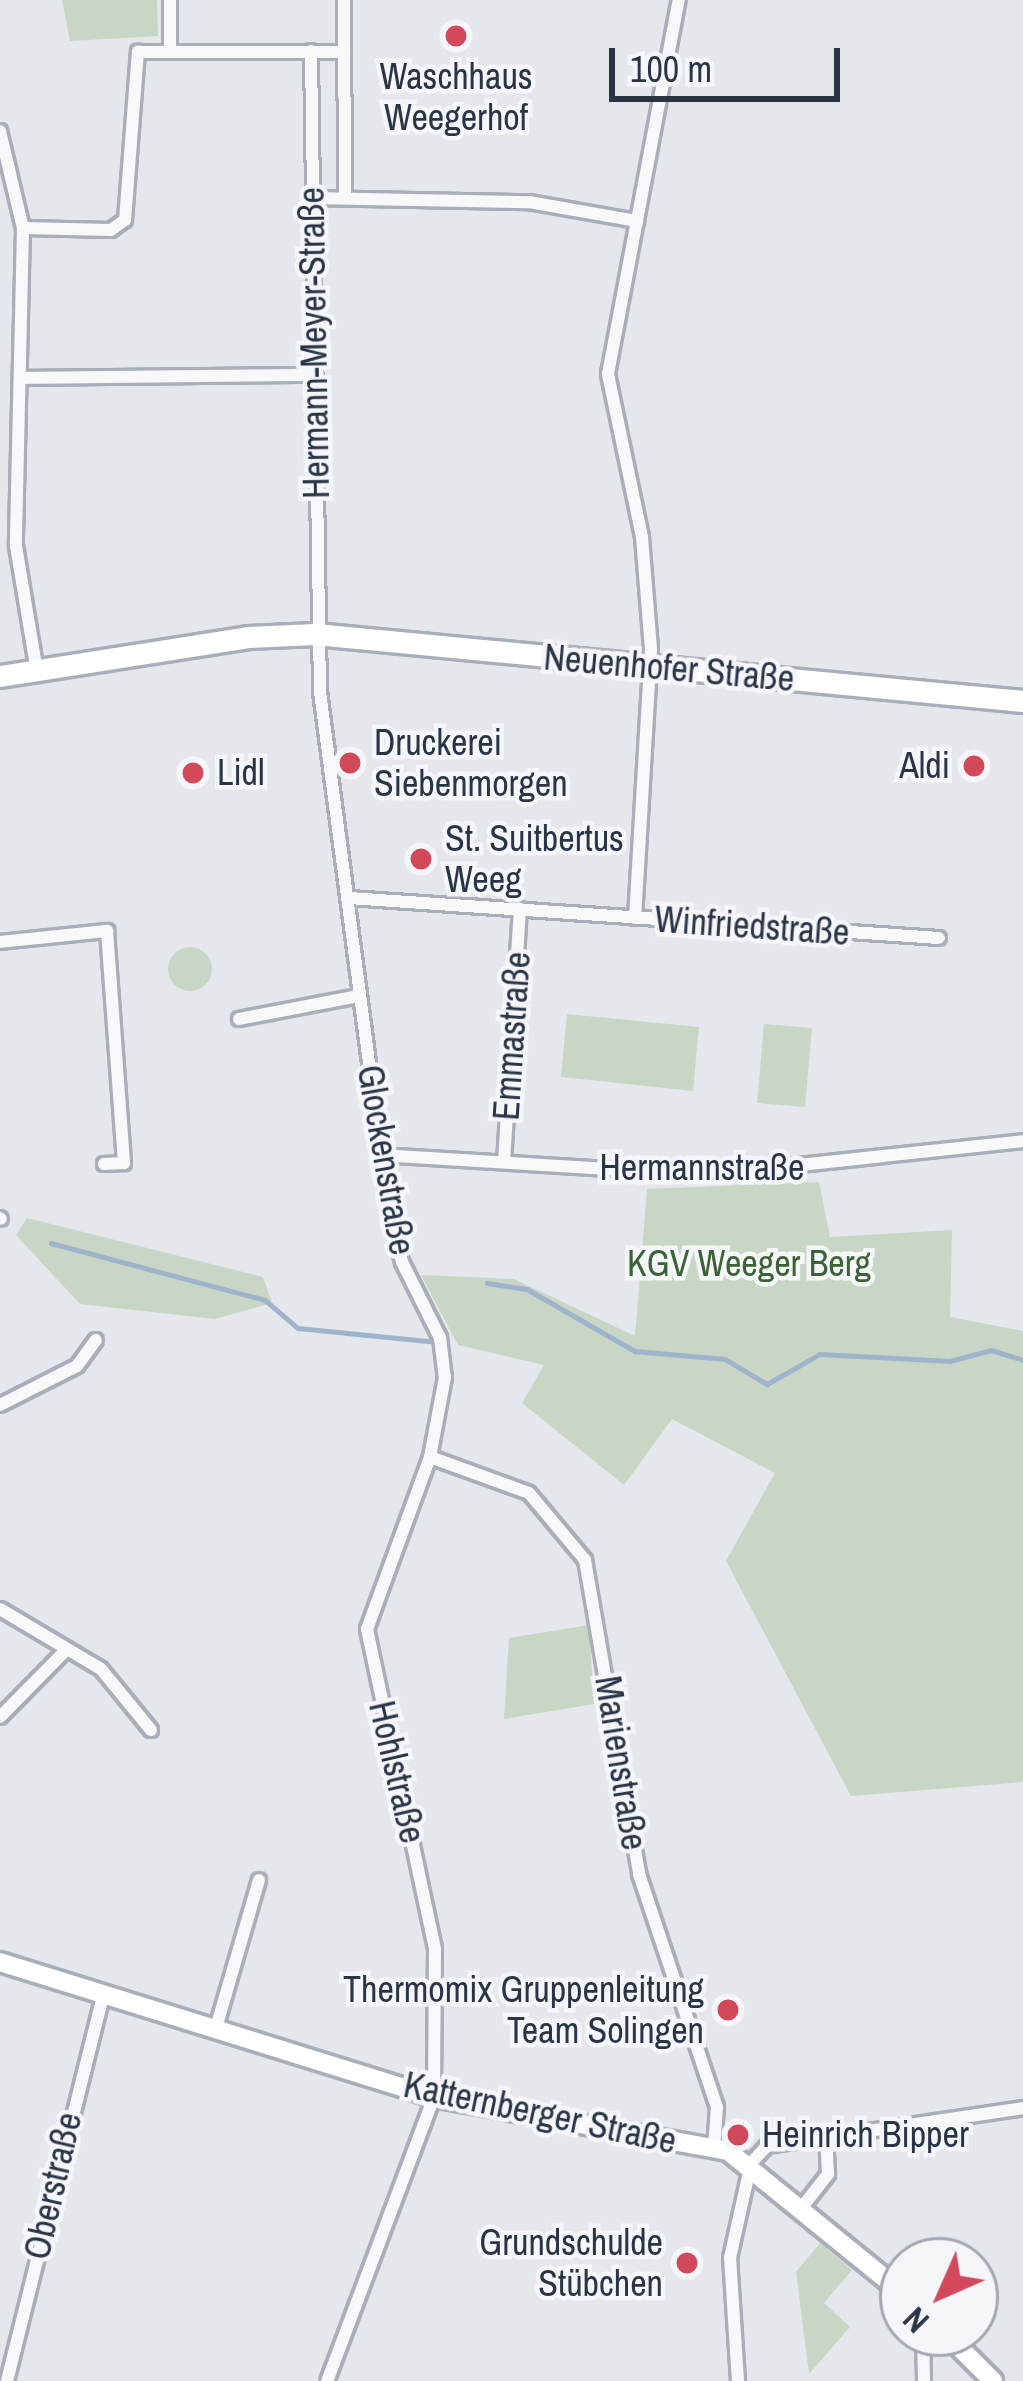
<!DOCTYPE html>
<html>
<head>
<meta charset="utf-8">
<style>
  body { margin:0 }
  #map { position:relative; width:1023px; height:2381px; overflow:hidden; background:#e4e7ec; font-family:"Archivo Narrow",sans-serif }
  div>[style] { position:absolute }
  .green>* { inset:0; background:#c9d6c5 }
  .round { border-radius:50% }
  .stream>* { height:4.5px; margin:-2.25px; padding:0 2.25px; transform-origin:2.25px; border-radius:2.25px; background:#9fb4cc }
  .roads { filter:drop-shadow(3px 0 #a9aeb7) drop-shadow(-3px 0 #a9aeb7) drop-shadow(0 3px #a9aeb7) drop-shadow(0 -3px #a9aeb7) }
  .street>* { height:12px; margin:-6px; padding:0 6px; transform-origin:6px; border-radius:6px; background:#f7f8fa }
  .secondary>* { height:18px; margin:-9px; padding:0 9px; transform-origin:9px; border-radius:9px; background:#fff }
  .primary>* { height:21px; margin:-10.5px; padding:0 10.5px; transform-origin:10.5px; border-radius:10.5px; background:#fff }
  .dots>* { width:33px; height:33px; translate:-50% -50%; box-sizing:border-box; border:6px solid #f4f6f9; border-radius:50% }
  span { translate:-50% -50%; white-space:nowrap; text-align:center; line-height:1.15; -webkit-text-stroke:9px #f4f6f9; paint-order:stroke }
  .poi-label { font-size:36px; color:#2b3445 }
  .left { translate:0 -50%; text-align:left }
  .right { translate:-100% -50%; text-align:right }
  .street-label { font-size:36px; color:#2b3445 }
  .park-label { font-size:36px; color:#3f6138 }
  .north { position:absolute; left:879px; top:2237px; width:120px; height:120px; box-sizing:border-box; background:#f4f6f9; border:3px solid #a4a8b1; border-radius:50%; rotate:225deg; font-size:33px; font-weight:700; line-height:48px; text-align:center; color:#2b3445 }
  .north::after { content:''; display:block; margin:auto; width:42px; height:54px; background:#d1495b; clip-path:polygon(50% 0,100% 100%,50% 72%,0 100%) }
  .scale { position:absolute; left:609px; top:48px; width:231px; height:54px; box-sizing:border-box; border:6px solid #2b3445; border-top:0; padding-left:15px; font-size:36px; line-height:42px; white-space:nowrap; color:#2b3445; -webkit-text-stroke:9px #f4f6f9; paint-order:stroke }
</style>
</head>
<body>
<div id="map">
  <div class="green">
    <div style="clip-path:polygon(62px 0,157px 0,158px 36px,70px 41px)"></div>
    <div class="round" style="left:168px;top:947px;width:44px;height:44px"></div>
    <div style="clip-path:polygon(567px 1014px,699px 1027px,693px 1091px,561px 1077px)"></div>
    <div style="clip-path:polygon(764px 1024px,812px 1028px,805px 1107px,757px 1103px)"></div>
    <div style="clip-path:polygon(819px 1182px,830px 1237px,952px 1230px,950px 1317px,1023px 1331px,1023px 1782px,851px 1796px,726px 1561px,775px 1473px,672px 1419px,624px 1485px,522px 1403px,544px 1365px,458px 1345px,421px 1275px,514px 1279px,635px 1336px,647px 1189px)"></div>
    <div style="clip-path:polygon(27px 1218px,263px 1277px,272px 1303px,215px 1319px,80px 1304px,16px 1235px)"></div>
    <div style="clip-path:polygon(589px 1625px,594px 1704px,504px 1719px,509px 1638px)"></div>
    <div style="clip-path:polygon(820px 2243px,852px 2270px,824px 2303px,850px 2327px,809px 2374px,796px 2272px)"></div>
  </div>
  <div class="stream">
    <div style="left:51px;top:1243px;width:221px;rotate:14.9deg"></div>
    <div style="left:265px;top:1300px;width:43px;rotate:40.3deg"></div>
    <div style="left:298px;top:1328px;width:132px;rotate:5.7deg"></div>
    <div style="left:487px;top:1283px;width:40px;rotate:8.5deg"></div>
    <div style="left:527px;top:1289px;width:125px;rotate:29.9deg"></div>
    <div style="left:635px;top:1351px;width:90px;rotate:5.1deg"></div>
    <div style="left:725px;top:1359px;width:49px;rotate:30.8deg"></div>
    <div style="left:767px;top:1384px;width:61px;rotate:-29.5deg"></div>
    <div style="left:820px;top:1354px;width:130px;rotate:3.1deg"></div>
    <div style="left:950px;top:1361px;width:42px;rotate:-15deg"></div>
    <div style="left:991px;top:1350px;width:34px;rotate:17deg"></div>
  </div>
  <div class="roads">
    <div class="street">
      <div style="left:170px;top:0;width:48px;rotate:90deg"></div>
      <div style="left:344px;top:0;width:198px;rotate:89.7deg"></div>
      <div style="left:311px;top:51px;width:641px;rotate:89.2deg"></div>
      <div style="left:320px;top:692px;width:527px;rotate:82.47deg"></div>
      <div style="left:389px;top:1214px;width:50px;rotate:74.8deg"></div>
      <div style="left:402px;top:1262px;width:85px;rotate:63.4deg"></div>
      <div style="left:440px;top:1338px;width:39px;rotate:83deg"></div>
      <div style="left:445px;top:1377px;width:81px;rotate:100.6deg"></div>
      <div style="left:430px;top:1457px;width:183px;rotate:110.1deg"></div>
      <div style="left:367px;top:1629px;width:327px;rotate:78deg"></div>
      <div style="left:435px;top:1949px;width:148px;rotate:90.4deg"></div>
      <div style="left:434px;top:2097px;width:303px;rotate:110.6deg"></div>
      <div style="left:0;top:131px;width:100px;rotate:76.7deg"></div>
      <div style="left:23px;top:228px;width:318px;rotate:91.3deg"></div>
      <div style="left:16px;top:546px;width:127px;rotate:80.5deg"></div>
      <div style="left:312px;top:198px;width:217px;rotate:1.1deg"></div>
      <div style="left:529px;top:202px;width:110px;rotate:10deg"></div>
      <div style="left:23px;top:228px;width:88px;rotate:1.3deg"></div>
      <div style="left:111px;top:230px;width:17px;rotate:-36deg"></div>
      <div style="left:125px;top:220px;width:169px;rotate:-85.6deg"></div>
      <div style="left:138px;top:52px;width:206px"></div>
      <div style="left:21px;top:378px;width:294px;rotate:-0.6deg"></div>
      <div style="left:349px;top:898px;width:591px;rotate:3.88deg"></div>
      <div style="left:635px;top:918px;width:269px;rotate:-86.6deg"></div>
      <div style="left:651px;top:649px;width:112px;rotate:-94.6deg"></div>
      <div style="left:642px;top:537px;width:167px;rotate:-101.8deg"></div>
      <div style="left:608px;top:374px;width:381px;rotate:-79.3deg"></div>
      <div style="left:0;top:942px;width:108px;rotate:-5.9deg"></div>
      <div style="left:107px;top:931px;width:233px;rotate:85.8deg"></div>
      <div style="left:124px;top:1163px;width:20px;rotate:177deg"></div>
      <div style="left:239px;top:1019px;width:121px;rotate:-10.9deg"></div>
      <div style="left:380px;top:1155px;width:327px;rotate:3.5deg"></div>
      <div style="left:706px;top:1175px;width:319px;rotate:-6.1deg"></div>
      <div style="left:504px;top:1162px;width:254px;rotate:-86.4deg"></div>
      <div style="left:0;top:1218px;width:1px;rotate:45deg"></div>
      <div style="left:0;top:1405px;width:86px;rotate:-26.9deg"></div>
      <div style="left:77px;top:1366px;width:32px;rotate:-54deg"></div>
      <div style="left:430px;top:1457px;width:105px;rotate:20deg"></div>
      <div style="left:529px;top:1493px;width:87px;rotate:50.1deg"></div>
      <div style="left:585px;top:1560px;width:319px;rotate:80.2deg"></div>
      <div style="left:639px;top:1874px;width:246px;rotate:71.5deg"></div>
      <div style="left:717px;top:2107px;width:41px;rotate:94.2deg"></div>
      <div style="left:0;top:1609px;width:117px;rotate:30.7deg"></div>
      <div style="left:101px;top:1669px;width:79px;rotate:50.7deg"></div>
      <div style="left:0;top:1717px;width:95px;rotate:-45.4deg"></div>
      <div style="left:216px;top:2028px;width:154px;rotate:-73.8deg"></div>
      <div style="left:803px;top:2206px;width:41px;rotate:-52deg"></div>
      <div style="left:828px;top:2174px;width:41px;rotate:-92.8deg"></div>
      <div style="left:923px;top:2333px;width:48px;rotate:88.8deg"></div>
      <div style="left:7px;top:2381px;width:400px;rotate:-76deg"></div>
      <div style="left:738px;top:2381px;width:123px;rotate:-93.7deg"></div>
      <div style="left:730px;top:2258px;width:97px;rotate:-77.5deg"></div>
      <div style="left:751px;top:2163px;width:23px;rotate:-47deg"></div>
      <div style="left:767px;top:2146px;width:259px;rotate:-8.4deg"></div>
    </div>
    <div class="secondary">
      <div style="left:0;top:1962px;width:455px;rotate:17.3deg"></div>
      <div style="left:434px;top:2097px;width:299px;rotate:10.4deg"></div>
      <div style="left:728px;top:2151px;width:225px;rotate:39.1deg"></div>
      <div style="left:945px;top:2333px;width:68px;rotate:45deg"></div>
    </div>
    <div class="primary">
      <div style="left:0;top:676px;width:251px;rotate:-8.9deg"></div>
      <div style="left:248px;top:637px;width:67px;rotate:-2.6deg"></div>
      <div style="left:315px;top:634px;width:711px;rotate:5.41deg"></div>
    </div>
  </div>
  <div class="dots">
    <div style="left:456px;top:36px;background:#d1495b"></div>
    <div style="left:350px;top:763px;background:#d1495b"></div>
    <div style="left:974px;top:766px;background:#d1495b"></div>
    <div style="left:193px;top:773px;background:#d1495b"></div>
    <div style="left:421px;top:859px;background:#d1495b"></div>
    <div style="left:728px;top:2010px;background:#d1495b"></div>
    <div style="left:738px;top:2135px;background:#d1495b"></div>
    <div style="left:687px;top:2263px;background:#d1495b"></div>
  </div>
  <div class="poi-label">
    <span style="left:456px;top:97px">Waschhaus<br>Weegerhof</span>
    <span class="left" style="left:374px;top:763px">Druckerei<br>Siebenmorgen</span>
    <span class="right" style="left:950px;top:766px">Aldi</span>
    <span class="left" style="left:217px;top:773px">Lidl</span>
    <span class="left" style="left:445px;top:859px">St. Suitbertus<br>Weeg</span>
    <span class="right" style="left:704px;top:2010px">Thermomix Gruppenleitung<br>Team Solingen</span>
    <span class="left" style="left:762px;top:2135px">Heinrich Bipper</span>
    <span class="right" style="left:663px;top:2263px">Grundschulde<br>Stübchen</span>
  </div>
  <div class="street-label">
    <span style="left:314px;top:343px;rotate:-91deg">Hermann-Meyer-Straße</span>
    <span style="left:669px;top:668px;rotate:5deg">Neuenhofer Straße</span>
    <span style="left:752px;top:926px;rotate:4deg">Winfriedstraße</span>
    <span style="left:512px;top:1036px;rotate:-86deg">Emmastraße</span>
    <span style="left:386px;top:1160px;rotate:80deg">Glockenstraße</span>
    <span style="left:702px;top:1168px">Hermannstraße</span>
    <span style="left:621px;top:1763px;rotate:81deg">Marienstraße</span>
    <span style="left:397px;top:1772px;rotate:77deg">Hohlstraße</span>
    <span style="left:540px;top:2113px;rotate:12deg">Katternberger Straße</span>
    <span style="left:53px;top:2186px;rotate:-77deg">Oberstraße</span>
  </div>
  <div class="park-label">
    <span style="left:749px;top:1264px">KGV Weeger Berg</span>
  </div>
  <div class="north">N</div>
  <div class="scale">100 m</div>
</div>
</body>
</html>
